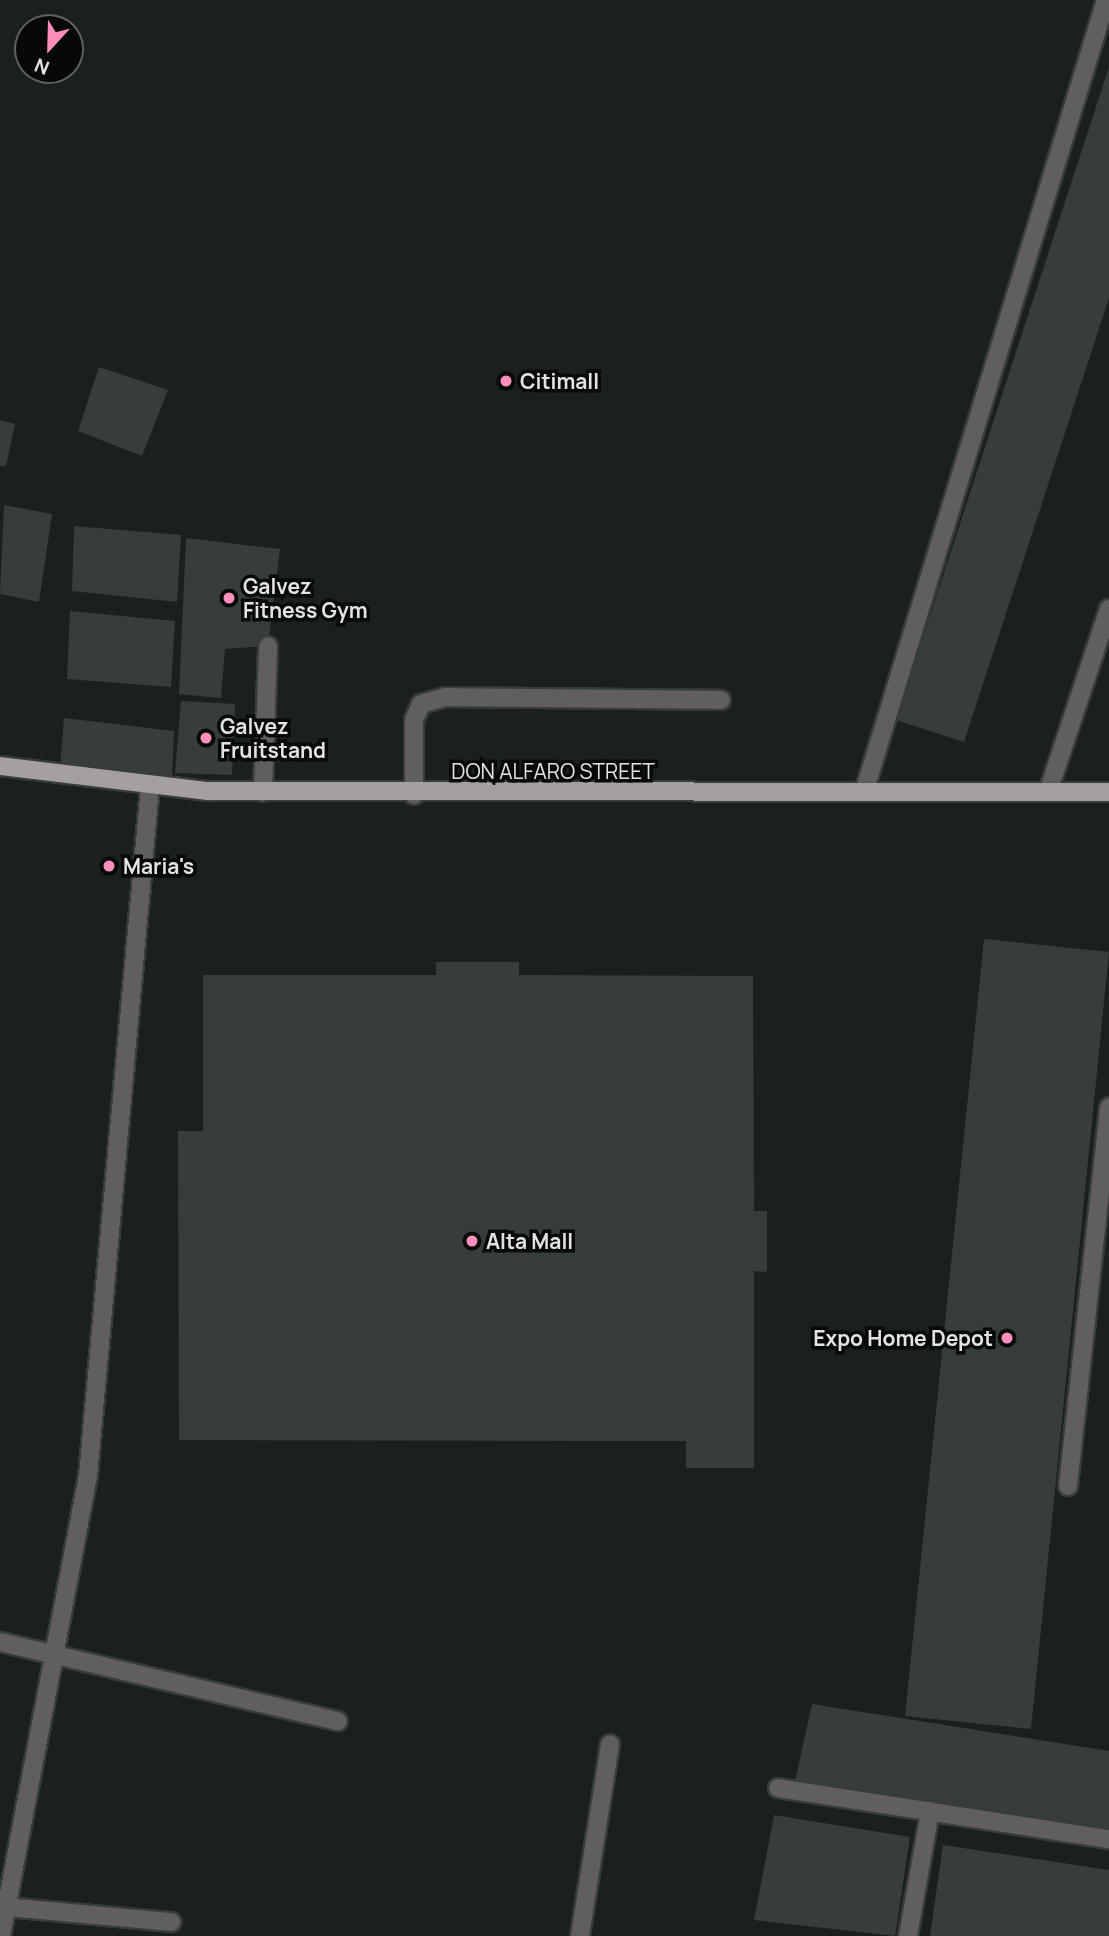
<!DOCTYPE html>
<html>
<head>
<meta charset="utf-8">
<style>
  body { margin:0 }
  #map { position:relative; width:1109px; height:1936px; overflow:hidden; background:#1a1f20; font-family:Manrope,sans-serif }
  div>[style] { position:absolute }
  .building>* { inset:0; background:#373d3d }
  .roads { filter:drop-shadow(2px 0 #363b3c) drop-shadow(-2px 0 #363b3c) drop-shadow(0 2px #363b3c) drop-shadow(0 -2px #363b3c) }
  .minor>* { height:18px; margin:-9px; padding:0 9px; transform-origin:9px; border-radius:9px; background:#615e5f }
  .major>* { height:18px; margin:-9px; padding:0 9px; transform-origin:9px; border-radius:9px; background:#a49fa0 }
  .dots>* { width:19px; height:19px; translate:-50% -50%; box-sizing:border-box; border:4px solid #070909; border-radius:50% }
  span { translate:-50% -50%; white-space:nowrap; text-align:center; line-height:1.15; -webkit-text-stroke:7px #070909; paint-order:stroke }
  .poi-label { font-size:21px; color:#e1e4e5; font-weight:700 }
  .left { translate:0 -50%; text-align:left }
  .right { translate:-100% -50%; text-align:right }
  .street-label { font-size:21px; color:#e1e4e5 }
  .north { position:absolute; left:14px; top:14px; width:70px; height:70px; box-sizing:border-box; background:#070909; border:2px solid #5e6161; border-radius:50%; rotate:202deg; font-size:19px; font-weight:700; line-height:28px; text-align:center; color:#e1e4e5 }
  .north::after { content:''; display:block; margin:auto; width:24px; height:32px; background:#ff8eba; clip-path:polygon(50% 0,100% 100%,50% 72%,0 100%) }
</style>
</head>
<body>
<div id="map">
  <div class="building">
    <div style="clip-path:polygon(1109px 67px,1109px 298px,964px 742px,896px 720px)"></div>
    <div style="clip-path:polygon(99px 367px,168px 390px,142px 456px,78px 431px)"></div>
    <div style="clip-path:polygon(0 420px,15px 424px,6px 466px,0 466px)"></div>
    <div style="clip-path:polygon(4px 505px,52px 514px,39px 602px,0 594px)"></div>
    <div style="clip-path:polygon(74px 526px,181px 535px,177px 602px,72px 591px)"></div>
    <div style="clip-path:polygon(186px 538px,280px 549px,268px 646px,225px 649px,221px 698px,179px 694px)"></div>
    <div style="clip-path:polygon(70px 611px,175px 621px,171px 687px,67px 679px)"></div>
    <div style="clip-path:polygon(181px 701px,235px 704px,232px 775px,175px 773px)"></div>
    <div style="clip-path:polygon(64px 718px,174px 731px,172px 777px,60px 767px)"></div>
    <div style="clip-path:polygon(984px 939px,1109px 952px,1031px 1729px,905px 1716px)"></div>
    <div style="clip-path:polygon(436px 962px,519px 962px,519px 975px,753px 976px,754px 1211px,767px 1211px,767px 1272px,754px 1271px,754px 1468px,686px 1468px,686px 1441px,179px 1440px,178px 1131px,203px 1131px,203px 975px,436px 975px)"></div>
    <div style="clip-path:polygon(812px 1704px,1109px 1751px,1109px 1835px,793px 1790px)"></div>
    <div style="clip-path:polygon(774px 1815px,910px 1837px,895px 1936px,754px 1920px)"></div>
    <div style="clip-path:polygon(943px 1845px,1109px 1870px,1109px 1936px,930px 1936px)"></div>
  </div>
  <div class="roads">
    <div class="minor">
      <div style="left:263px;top:792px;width:146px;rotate:-88deg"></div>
      <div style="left:864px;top:792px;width:828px;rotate:-73.01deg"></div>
      <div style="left:1048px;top:792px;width:193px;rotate:-71.6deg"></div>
      <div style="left:414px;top:795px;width:75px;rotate:-90deg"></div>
      <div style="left:414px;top:720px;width:17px;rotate:-66deg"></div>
      <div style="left:421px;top:704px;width:25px;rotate:-16deg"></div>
      <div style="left:445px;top:697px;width:276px;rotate:0.6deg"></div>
      <div style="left:1068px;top:1486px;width:381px;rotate:-83.8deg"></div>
      <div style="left:0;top:1642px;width:347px;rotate:13.2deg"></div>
      <div style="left:778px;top:1788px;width:335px;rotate:8.8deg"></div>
      <div style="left:6px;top:1907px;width:166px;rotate:5.2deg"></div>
      <div style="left:1px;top:1936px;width:468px;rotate:-79.3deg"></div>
      <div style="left:88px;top:1476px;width:692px;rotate:-84.86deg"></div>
      <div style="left:580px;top:1936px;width:194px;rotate:-81.1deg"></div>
      <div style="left:908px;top:1936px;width:127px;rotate:-80deg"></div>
    </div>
    <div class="major">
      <div style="left:0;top:766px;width:209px;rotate:6.9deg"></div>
      <div style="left:207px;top:791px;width:902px;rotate:0.06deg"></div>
    </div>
  </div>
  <div class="dots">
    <div style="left:506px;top:381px;background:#ff8eba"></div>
    <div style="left:229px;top:598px;background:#ff8eba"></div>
    <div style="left:206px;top:738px;background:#ff8eba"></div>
    <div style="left:109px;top:866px;background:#ff8eba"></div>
    <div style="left:472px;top:1241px;background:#ff8eba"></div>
    <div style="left:1007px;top:1338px;background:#ff8eba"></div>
  </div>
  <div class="poi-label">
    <span class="left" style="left:520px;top:381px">Citimall</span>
    <span class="left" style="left:243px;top:598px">Galvez<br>Fitness Gym</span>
    <span class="left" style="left:220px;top:738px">Galvez<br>Fruitstand</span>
    <span class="left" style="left:123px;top:866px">Maria's</span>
    <span class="left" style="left:486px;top:1241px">Alta Mall</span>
    <span class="right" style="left:993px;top:1338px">Expo Home Depot</span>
  </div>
  <div class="street-label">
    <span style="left:553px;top:771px">DON ALFARO STREET</span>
  </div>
  <div class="north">N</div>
</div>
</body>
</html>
